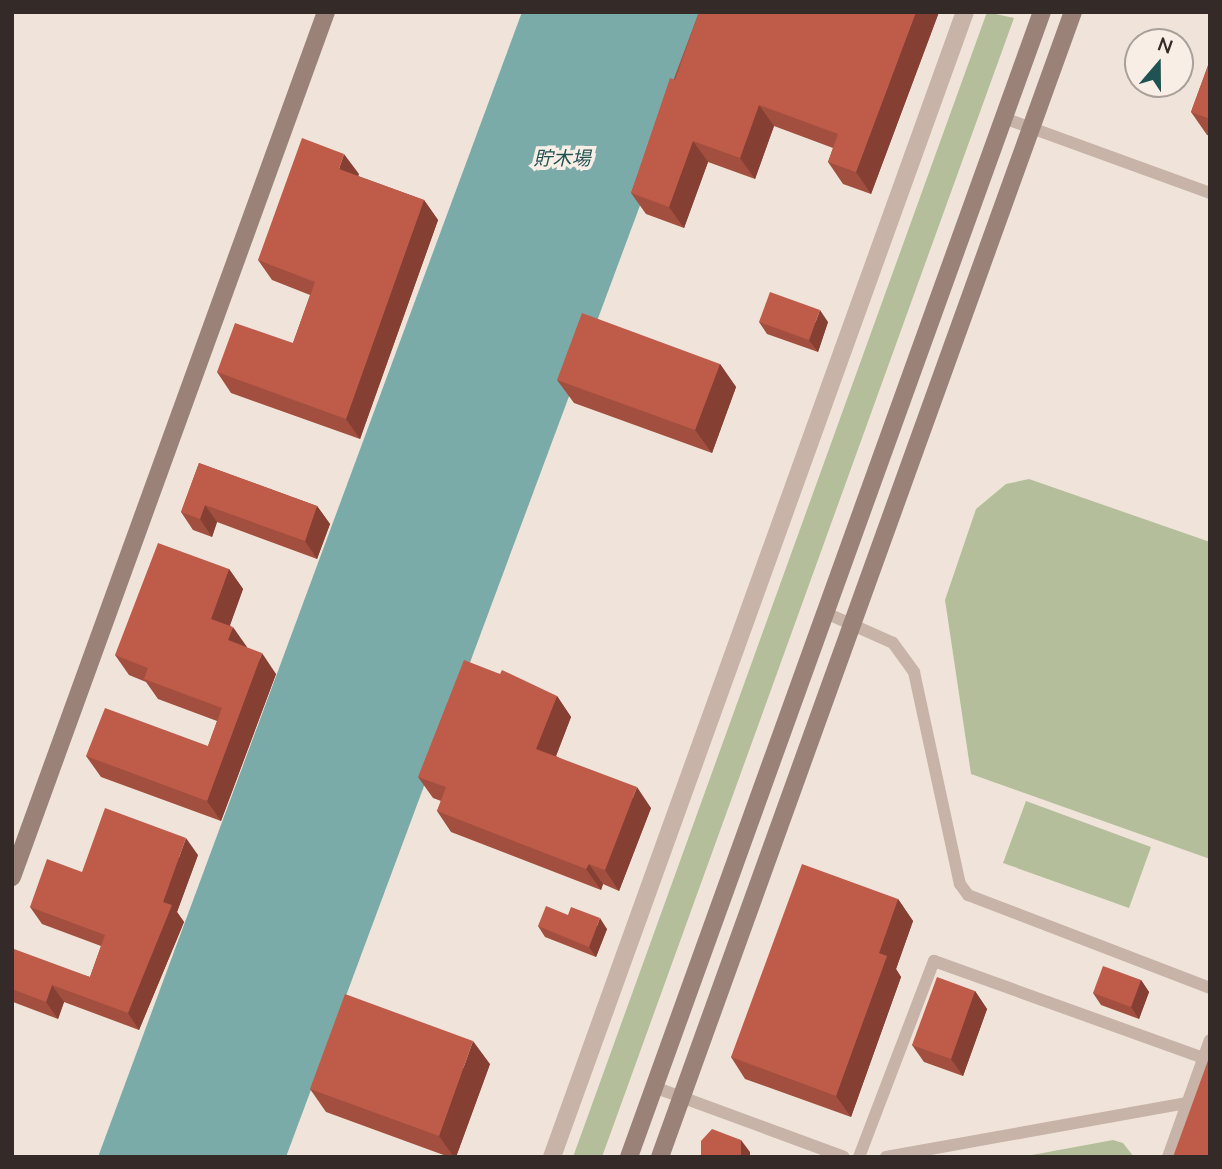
<!DOCTYPE html>
<html>
<head>
<meta charset="utf-8">
<style>
  body { margin:0 }
  #map { position:relative; width:1222px; height:1169px; overflow:hidden; background:#f0e4da; font-family:Mulish,"Noto Sans JP",sans-serif }
  div>[style] { position:absolute }
  .green>* { inset:0; background:#b5be9b }
  .water>* { inset:0; background:#7baba9 }
  .lane>* { height:12px; margin:-6px; padding:0 6px; transform-origin:6px; border-radius:6px; background:#c7b3a7 }
  .street>* { height:18px; margin:-9px; padding:0 9px; transform-origin:9px; border-radius:9px; background:#c7b3a7 }
  .secondary>* { height:18px; margin:-9px; padding:0 9px; transform-origin:9px; border-radius:9px; background:#9a8278 }
  .wall>* { inset:0; background:#a34f3f }
  .shaded-wall>* { inset:0; background:#854033 }
  .building>* { inset:0; background:#be5c49 }
  span { translate:-50% -50%; white-space:nowrap; text-align:center; line-height:1.15; -webkit-text-stroke:7px #f8eee6; paint-order:stroke }
  .water-label { font-size:19px; color:#1f5252; font-style:italic }
  .frame { position:absolute; inset:0; border:14px solid #342a27; pointer-events:none }
  .north { position:absolute; left:1124px; top:28px; width:70px; height:70px; box-sizing:border-box; background:#f8eee6; border:2px solid #aaa09a; border-radius:50%; rotate:20deg; font-size:19px; font-weight:700; line-height:28px; text-align:center; color:#342a27 }
  .north::after { content:''; display:block; margin:auto; width:24px; height:32px; background:#1f5252; clip-path:polygon(50% 0,100% 100%,50% 72%,0 100%) }
</style>
</head>
<body>
<div id="map">
  <div class="green">
    <div style="clip-path:polygon(987px 12px,1014px 18px,602px 1157px,573px 1157px)"></div>
    <div style="clip-path:polygon(1029px 479px,1210px 542px,1210px 859px,971px 774px,945px 600px,976px 509px,1006px 484px)"></div>
    <div style="clip-path:polygon(1026px 801px,1151px 847px,1129px 908px,1003px 863px)"></div>
    <div style="clip-path:polygon(1113px 1140px,1123px 1143px,1134px 1157px,1021px 1157px)"></div>
  </div>
  <div class="water">
    <div style="clip-path:polygon(522px 12px,712px 12px,286px 1157px,98px 1157px)"></div>
  </div>
  <div class="lane">
    <div style="left:1004px;top:118px;width:219px;rotate:20deg"></div>
    <div style="left:826px;top:613px;width:73px;rotate:24.1deg"></div>
    <div style="left:893px;top:643px;width:36px;rotate:54deg"></div>
    <div style="left:914px;top:672px;width:217px;rotate:77.8deg"></div>
    <div style="left:960px;top:884px;width:14px;rotate:54deg"></div>
    <div style="left:968px;top:895px;width:259px;rotate:21deg"></div>
    <div style="left:654px;top:1087px;width:202px;rotate:20.2deg"></div>
    <div style="left:859px;top:1157px;width:210px;rotate:-69.1deg"></div>
    <div style="left:934px;top:961px;width:286px;rotate:19.8deg"></div>
    <div style="left:886px;top:1157px;width:306px;rotate:-10.2deg"></div>
    <div style="left:1168px;top:1157px;width:124px;rotate:-70.3deg"></div>
  </div>
  <div class="street">
    <div style="left:552px;top:1157px;width:1217px;rotate:-70.17deg"></div>
  </div>
  <div class="secondary">
    <div style="left:12px;top:877px;width:920px;rotate:-70.05deg"></div>
    <div style="left:629px;top:1157px;width:1217px;rotate:-70.17deg"></div>
    <div style="left:660px;top:1157px;width:1217px;rotate:-70.17deg"></div>
  </div>
  <div class="wall">
    <div style="clip-path:polygon(699px 12px,939px 12px,871px 194px,843px 184px,828px 162px,833px 148px,774px 126px,755px 179px,708px 162px,684px 228px,646px 214px,631px 193px)"></div>
    <div style="clip-path:polygon(1210px 60px,1210px 136px,1207px 135px,1191px 112px)"></div>
    <div style="clip-path:polygon(359px 174px,358px 176px,424px 200px,438px 220px,360px 439px,231px 393px,217px 372px,293px 343px,310px 295px,272px 280px,258px 260px)"></div>
    <div style="clip-path:polygon(759px 322px,828px 322px,818px 352px,767px 334px)"></div>
    <div style="clip-path:polygon(720px 364px,736px 387px,712px 453px,574px 403px,557px 380px)"></div>
    <div style="clip-path:polygon(199px 463px,317px 506px,330px 524px,317px 559px,217px 522px,212px 537px,193px 530px,181px 512px)"></div>
    <div style="clip-path:polygon(229px 569px,243px 589px,230px 625px,247px 648px,276px 674px,221px 821px,101px 777px,86px 756px,208px 746px,217px 721px,158px 699px,146px 682px,129px 675px,115px 655px)"></div>
    <div style="clip-path:polygon(557px 696px,571px 717px,556px 756px,651px 808px,619px 891px,603px 884px,601px 890px,451px 832px,437px 811px,441px 801px,433px 798px,418px 777px)"></div>
    <div style="clip-path:polygon(198px 855px,177px 912px,184px 922px,139px 1030px,64px 1002px,58px 1019px,13px 1002px,12px 954px,90px 977px,101px 946px,42px 924px,30px 907px,82px 872px)"></div>
    <div style="clip-path:polygon(898px 899px,913px 921px,896px 969px,901px 977px,851px 1117px,745px 1079px,731px 1057px)"></div>
    <div style="clip-path:polygon(568px 915px,607px 929px,596px 957px,545px 937px,538px 926px)"></div>
    <div style="clip-path:polygon(1141px 980px,1149px 992px,1139px 1019px,1101px 1005px,1093px 993px)"></div>
    <div style="clip-path:polygon(975px 991px,987px 1009px,963px 1076px,924px 1062px,912px 1045px)"></div>
    <div style="clip-path:polygon(490px 1064px,456px 1157px,449px 1157px,326px 1112px,310px 1089px)"></div>
  </div>
  <div class="shaded-wall">
    <div style="clip-path:polygon(916px 12px,939px 12px,871px 194px,856px 172px)"></div>
    <div style="clip-path:polygon(759px 105px,774px 126px,755px 179px,740px 158px)"></div>
    <div style="clip-path:polygon(693px 141px,708px 162px,684px 228px,669px 207px)"></div>
    <div style="clip-path:polygon(344px 154px,359px 174px,353px 189px,339px 169px)"></div>
    <div style="clip-path:polygon(424px 200px,438px 220px,360px 439px,346px 419px)"></div>
    <div style="clip-path:polygon(820px 310px,828px 322px,818px 352px,809px 340px)"></div>
    <div style="clip-path:polygon(720px 364px,736px 387px,712px 453px,695px 430px)"></div>
    <div style="clip-path:polygon(205px 505px,217px 522px,212px 537px,200px 519px)"></div>
    <div style="clip-path:polygon(317px 506px,330px 524px,317px 559px,305px 541px)"></div>
    <div style="clip-path:polygon(229px 569px,243px 589px,225px 639px,211px 619px)"></div>
    <div style="clip-path:polygon(233px 627px,247px 647px,242px 661px,228px 640px)"></div>
    <div style="clip-path:polygon(262px 653px,276px 674px,221px 821px,207px 801px)"></div>
    <div style="clip-path:polygon(557px 696px,571px 717px,551px 769px,536px 749px)"></div>
    <div style="clip-path:polygon(637px 787px,651px 808px,619px 891px,605px 870px)"></div>
    <div style="clip-path:polygon(186px 838px,198px 855px,177px 912px,184px 922px,139px 1030px,128px 1013px,163px 902px)"></div>
    <div style="clip-path:polygon(589px 864px,603px 884px,601px 890px,586px 869px)"></div>
    <div style="clip-path:polygon(898px 899px,913px 921px,896px 969px,901px 977px,851px 1117px,836px 1096px,879px 953px)"></div>
    <div style="clip-path:polygon(600px 918px,607px 929px,596px 957px,589px 947px)"></div>
    <div style="clip-path:polygon(1141px 980px,1149px 992px,1139px 1019px,1131px 1007px)"></div>
    <div style="clip-path:polygon(52px 985px,64px 1002px,58px 1019px,46px 1002px)"></div>
    <div style="clip-path:polygon(975px 991px,987px 1009px,963px 1076px,951px 1059px)"></div>
    <div style="clip-path:polygon(473px 1041px,490px 1064px,456px 1157px,454px 1157px,439px 1136px)"></div>
    <div style="clip-path:polygon(741px 1140px,750px 1152px,750px 1157px,741px 1157px)"></div>
  </div>
  <div class="building">
    <div style="clip-path:polygon(699px 12px,916px 12px,856px 172px,828px 162px,838px 134px,759px 105px,740px 158px,693px 141px,669px 207px,631px 193px,670px 78px,675px 80px)"></div>
    <div style="clip-path:polygon(1210px 60px,1210px 119px,1191px 112px)"></div>
    <div style="clip-path:polygon(302px 138px,344px 154px,339px 169px,424px 200px,346px 419px,217px 372px,235px 323px,293px 343px,315px 282px,258px 260px)"></div>
    <div style="clip-path:polygon(770px 292px,820px 310px,809px 340px,759px 322px)"></div>
    <div style="clip-path:polygon(582px 313px,720px 364px,695px 430px,557px 380px)"></div>
    <div style="clip-path:polygon(199px 463px,317px 506px,305px 541px,205px 505px,200px 519px,181px 512px)"></div>
    <div style="clip-path:polygon(158px 543px,229px 569px,211px 619px,233px 627px,228px 640px,262px 653px,207px 801px,86px 756px,105px 708px,208px 746px,222px 708px,144px 679px,148px 668px,115px 655px)"></div>
    <div style="clip-path:polygon(464px 660px,500px 674px,502px 670px,557px 696px,536px 749px,637px 787px,605px 870px,589px 864px,586px 869px,437px 811px,446px 787px,418px 777px)"></div>
    <div style="clip-path:polygon(105px 808px,186px 838px,163px 902px,172px 905px,128px 1013px,52px 985px,46px 1002px,12px 989px,12px 954px,14px 949px,90px 977px,105px 935px,30px 907px,47px 859px,82px 872px)"></div>
    <div style="clip-path:polygon(802px 864px,898px 899px,879px 953px,887px 956px,836px 1096px,731px 1057px)"></div>
    <div style="clip-path:polygon(546px 906px,568px 915px,571px 907px,600px 918px,589px 947px,538px 926px)"></div>
    <div style="clip-path:polygon(1103px 966px,1141px 980px,1131px 1007px,1093px 993px)"></div>
    <div style="clip-path:polygon(937px 977px,975px 991px,951px 1059px,912px 1045px)"></div>
    <div style="clip-path:polygon(345px 994px,473px 1041px,439px 1136px,310px 1089px)"></div>
    <div style="clip-path:polygon(1210px 1055px,1210px 1157px,1173px 1157px)"></div>
    <div style="clip-path:polygon(712px 1129px,741px 1140px,741px 1157px,701px 1157px,701px 1141px)"></div>
  </div>
  <div class="water-label">
    <span style="left:562px;top:159px">貯木場</span>
  </div>
  <div class="frame"></div>
  <div class="north">N</div>
</div>
</body>
</html>
